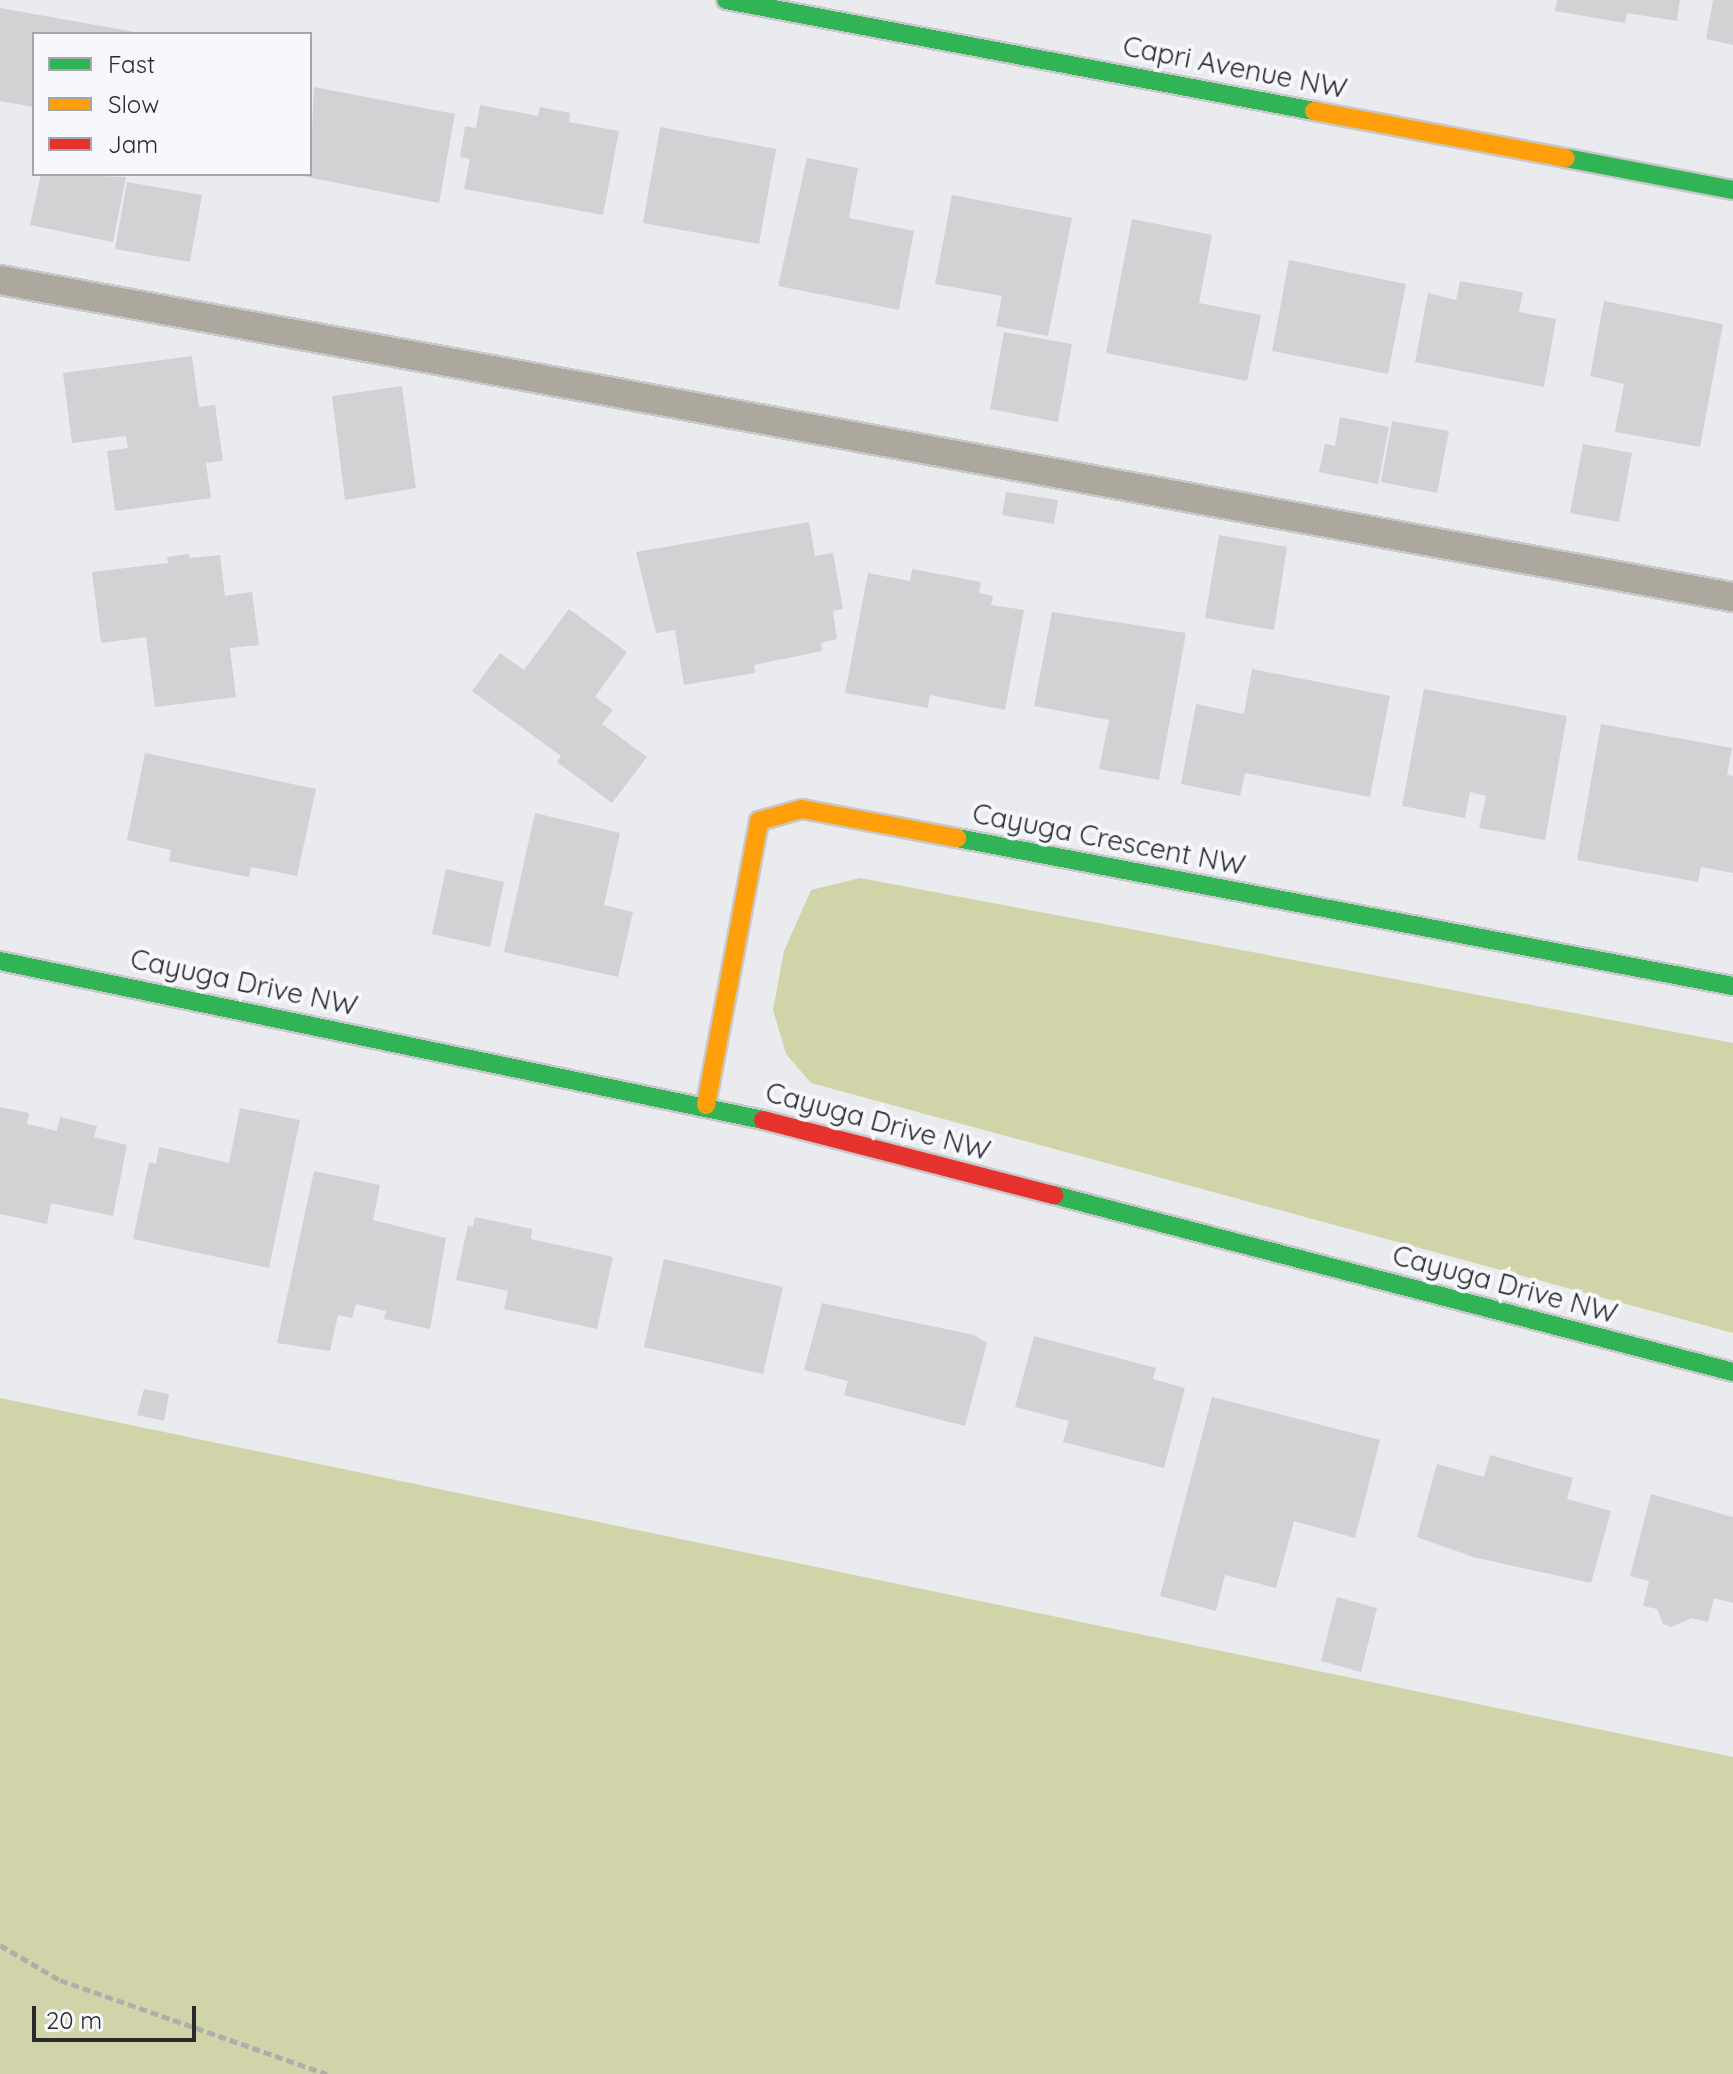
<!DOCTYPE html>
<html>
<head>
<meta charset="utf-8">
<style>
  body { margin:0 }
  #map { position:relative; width:1733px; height:2074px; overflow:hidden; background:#eaebee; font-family:Quicksand,sans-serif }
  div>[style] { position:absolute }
  .green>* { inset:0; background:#d1d4a8 }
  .building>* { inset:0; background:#d2d2d5 }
  .path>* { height:5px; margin-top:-2.5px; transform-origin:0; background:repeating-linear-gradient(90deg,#afaeaa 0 8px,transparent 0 12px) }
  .roads { filter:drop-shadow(2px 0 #c8c8ca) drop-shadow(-2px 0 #c8c8ca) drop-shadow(0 2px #c8c8ca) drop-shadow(0 -2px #c8c8ca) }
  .lane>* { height:28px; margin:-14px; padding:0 14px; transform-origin:14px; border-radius:14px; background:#aca89e }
  .fast>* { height:18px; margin:-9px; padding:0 9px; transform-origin:9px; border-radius:9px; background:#30b455 }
  .slow>* { height:18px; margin:-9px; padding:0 9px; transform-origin:9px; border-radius:9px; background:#ff9f0a }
  .jam>* { height:18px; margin:-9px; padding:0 9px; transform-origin:9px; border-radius:9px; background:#e5322d }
  span { translate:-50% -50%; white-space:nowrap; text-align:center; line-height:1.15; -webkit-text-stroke:8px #f7f8fd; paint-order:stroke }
  .street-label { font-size:28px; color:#292a2b }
  .legend { position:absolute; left:32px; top:32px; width:280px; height:144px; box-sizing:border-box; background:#f7f8fd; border:2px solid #a5a6a9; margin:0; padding:10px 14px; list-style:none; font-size:24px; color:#292a2b }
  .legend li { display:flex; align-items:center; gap:16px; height:40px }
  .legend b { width:40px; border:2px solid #a5a6a9 }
  .scale { position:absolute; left:32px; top:2006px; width:164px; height:36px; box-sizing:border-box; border:4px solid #292a2b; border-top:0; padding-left:10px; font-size:24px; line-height:28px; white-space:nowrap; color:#292a2b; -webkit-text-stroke:6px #f7f8fd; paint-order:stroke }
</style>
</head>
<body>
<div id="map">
  <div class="green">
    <div style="clip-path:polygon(860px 878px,1733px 1043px,1733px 1333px,811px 1083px,786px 1054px,773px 1010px,784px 951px,811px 890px)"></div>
    <div style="clip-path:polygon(0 1398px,1733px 1757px,1733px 2074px,0 2074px)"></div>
  </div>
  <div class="building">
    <div style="clip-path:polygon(1557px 0,1680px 0,1677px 21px,1627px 13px,1625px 23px,1555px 11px)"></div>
    <div style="clip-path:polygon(1713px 0,1733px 0,1733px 45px,1706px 39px)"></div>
    <div style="clip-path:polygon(0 8px,135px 32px,135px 34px,34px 34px,34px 107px,0 101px)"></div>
    <div style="clip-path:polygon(314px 87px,455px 114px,439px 203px,297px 175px,310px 174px)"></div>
    <div style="clip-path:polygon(480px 105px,538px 116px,540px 107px,570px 113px,569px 122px,619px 131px,603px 215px,464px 189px,470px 159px,460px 157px,465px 126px,476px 128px)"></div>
    <div style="clip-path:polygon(660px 127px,776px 149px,759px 244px,643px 223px)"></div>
    <div style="clip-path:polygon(807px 158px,858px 168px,849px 218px,914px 231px,899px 310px,778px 286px)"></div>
    <div style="clip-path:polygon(41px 174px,126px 177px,113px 242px,30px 225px)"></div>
    <div style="clip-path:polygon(127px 182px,202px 195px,190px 262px,115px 249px)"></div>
    <div style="clip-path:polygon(952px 195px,1072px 218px,1048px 336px,996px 326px,1002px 296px,935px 284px)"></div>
    <div style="clip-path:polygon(1132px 219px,1212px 235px,1199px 303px,1261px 315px,1247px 381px,1106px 353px)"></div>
    <div style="clip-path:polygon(1289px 260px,1406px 284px,1388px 374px,1272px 351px)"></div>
    <div style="clip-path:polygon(1460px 281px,1523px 292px,1519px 312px,1556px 319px,1544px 387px,1415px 362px,1428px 293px,1456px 300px)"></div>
    <div style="clip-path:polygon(1604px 301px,1723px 324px,1700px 447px,1615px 432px,1624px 384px,1590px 376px)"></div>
    <div style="clip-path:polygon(1004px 332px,1072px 344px,1058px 422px,990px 409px)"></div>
    <div style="clip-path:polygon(192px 356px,199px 407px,215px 405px,223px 461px,206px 463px,211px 498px,115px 511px,107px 451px,128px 448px,126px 436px,72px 443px,63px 373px)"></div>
    <div style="clip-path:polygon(402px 386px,416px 488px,345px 500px,332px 396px)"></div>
    <div style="clip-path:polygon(1340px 417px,1389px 427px,1378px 484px,1319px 472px,1325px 444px,1335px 446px)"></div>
    <div style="clip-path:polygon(1392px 421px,1449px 431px,1437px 493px,1381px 482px)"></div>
    <div style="clip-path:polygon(1583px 444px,1632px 453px,1619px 522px,1570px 513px)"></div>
    <div style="clip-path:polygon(1006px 492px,1058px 500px,1054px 524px,1002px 515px)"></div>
    <div style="clip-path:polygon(809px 522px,815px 556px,833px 553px,843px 609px,833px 611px,837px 639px,821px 643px,822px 651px,754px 665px,755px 673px,684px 685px,675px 630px,656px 633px,636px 552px)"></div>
    <div style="clip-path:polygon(1219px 535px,1287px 547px,1274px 630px,1205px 618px)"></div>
    <div style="clip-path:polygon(189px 554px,190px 558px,220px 555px,225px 596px,252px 592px,259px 645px,230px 648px,236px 697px,155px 707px,146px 637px,101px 643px,92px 572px,168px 563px,167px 557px)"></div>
    <div style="clip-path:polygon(912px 569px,981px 582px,979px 593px,993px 596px,991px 605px,1024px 610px,1005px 710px,930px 695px,928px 708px,845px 693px,868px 573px,910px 581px)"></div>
    <div style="clip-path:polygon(569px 609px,627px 652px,595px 697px,613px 710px,602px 724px,647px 757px,612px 803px,557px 762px,561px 756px,472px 691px,500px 653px,524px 670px)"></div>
    <div style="clip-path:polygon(1052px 612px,1186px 633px,1159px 780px,1099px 769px,1109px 720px,1034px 706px)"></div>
    <div style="clip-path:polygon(1252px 669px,1390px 696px,1370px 797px,1245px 773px,1240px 796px,1181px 784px,1196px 704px,1244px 714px)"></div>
    <div style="clip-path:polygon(1424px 689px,1567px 716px,1545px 840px,1479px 828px,1486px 796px,1470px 792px,1465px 818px,1402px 806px)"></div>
    <div style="clip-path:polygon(1601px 724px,1732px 748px,1727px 775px,1733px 776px,1733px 873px,1701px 867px,1698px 882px,1577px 860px)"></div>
    <div style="clip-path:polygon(145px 753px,316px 789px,297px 876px,251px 867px,249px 877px,169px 861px,171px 850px,127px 840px)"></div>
    <div style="clip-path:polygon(535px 813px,620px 833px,604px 905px,633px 912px,618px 977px,504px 952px)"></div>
    <div style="clip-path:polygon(446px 869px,504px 882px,490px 947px,432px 934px)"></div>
    <div style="clip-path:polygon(0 1107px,29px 1113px,27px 1124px,57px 1131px,60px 1117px,97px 1126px,94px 1137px,127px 1145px,113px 1216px,51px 1203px,47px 1224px,0 1214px)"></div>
    <div style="clip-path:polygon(240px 1108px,300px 1120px,269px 1268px,133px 1239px,149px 1162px,156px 1164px,159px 1147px,229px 1163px)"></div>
    <div style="clip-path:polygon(314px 1171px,380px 1185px,373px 1220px,446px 1238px,430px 1329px,384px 1319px,386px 1311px,356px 1304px,352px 1318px,338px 1315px,330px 1351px,277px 1343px)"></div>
    <div style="clip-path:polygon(475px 1217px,532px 1229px,531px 1239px,613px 1257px,597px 1329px,504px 1309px,508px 1291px,456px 1280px,468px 1225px,473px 1227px)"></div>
    <div style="clip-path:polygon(664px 1259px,783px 1287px,763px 1374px,644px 1347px)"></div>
    <div style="clip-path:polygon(822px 1303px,974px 1335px,987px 1343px,965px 1426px,844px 1395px,848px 1381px,804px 1370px)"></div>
    <div style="clip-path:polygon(1034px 1336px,1156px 1368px,1153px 1379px,1185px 1388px,1164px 1468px,1063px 1442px,1069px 1421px,1015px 1407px)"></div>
    <div style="clip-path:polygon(144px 1389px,169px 1394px,164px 1421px,137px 1415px)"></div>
    <div style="clip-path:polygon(1212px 1397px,1380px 1440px,1355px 1538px,1294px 1521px,1276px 1588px,1225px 1575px,1216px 1611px,1160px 1596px)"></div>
    <div style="clip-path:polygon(1490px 1455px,1573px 1478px,1567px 1499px,1611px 1511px,1591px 1583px,1473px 1557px,1417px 1537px,1437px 1464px,1484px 1477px)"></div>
    <div style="clip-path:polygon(1651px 1494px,1733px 1517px,1733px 1603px,1714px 1598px,1708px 1622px,1692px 1618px,1671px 1627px,1663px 1624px,1657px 1609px,1643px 1606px,1649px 1581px,1630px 1576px)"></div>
    <div style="clip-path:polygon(1337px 1597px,1377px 1608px,1361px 1672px,1321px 1661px)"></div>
  </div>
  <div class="path">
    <div style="left:0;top:1945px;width:69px;rotate:30.3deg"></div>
    <div style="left:60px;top:1980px;width:283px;rotate:19.4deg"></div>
  </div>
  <div class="roads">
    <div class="lane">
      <div style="left:0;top:280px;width:1762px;rotate:10.37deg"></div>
    </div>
    <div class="fast">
      <div style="left:726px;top:0;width:598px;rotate:10.69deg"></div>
      <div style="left:1566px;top:158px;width:170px;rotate:10.8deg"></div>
      <div style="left:957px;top:838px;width:790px;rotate:10.8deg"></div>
      <div style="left:0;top:961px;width:779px;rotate:11.77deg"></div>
      <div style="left:1054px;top:1195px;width:702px;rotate:14.61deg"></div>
    </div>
    <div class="slow">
      <div style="left:1314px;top:111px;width:256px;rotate:10.6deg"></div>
      <div style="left:706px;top:1105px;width:289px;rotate:-79.4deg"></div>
      <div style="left:759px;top:821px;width:45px;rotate:-15.6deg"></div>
      <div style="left:802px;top:809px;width:158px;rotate:10.6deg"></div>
    </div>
    <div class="jam">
      <div style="left:763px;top:1120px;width:301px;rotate:14.5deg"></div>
    </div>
  </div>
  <div class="street-label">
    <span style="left:1235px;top:67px;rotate:11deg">Capri Avenue NW</span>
    <span style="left:1109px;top:839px;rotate:11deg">Cayuga Crescent NW</span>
    <span style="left:244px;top:982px;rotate:12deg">Cayuga Drive NW</span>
    <span style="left:878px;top:1121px;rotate:15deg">Cayuga Drive NW</span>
    <span style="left:1505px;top:1284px;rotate:15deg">Cayuga Drive NW</span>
  </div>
  <ul class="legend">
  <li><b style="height:10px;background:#30b455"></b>Fast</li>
  <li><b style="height:10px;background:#ff9f0a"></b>Slow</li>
  <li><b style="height:10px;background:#e5322d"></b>Jam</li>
  </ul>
  <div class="scale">20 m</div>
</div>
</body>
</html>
